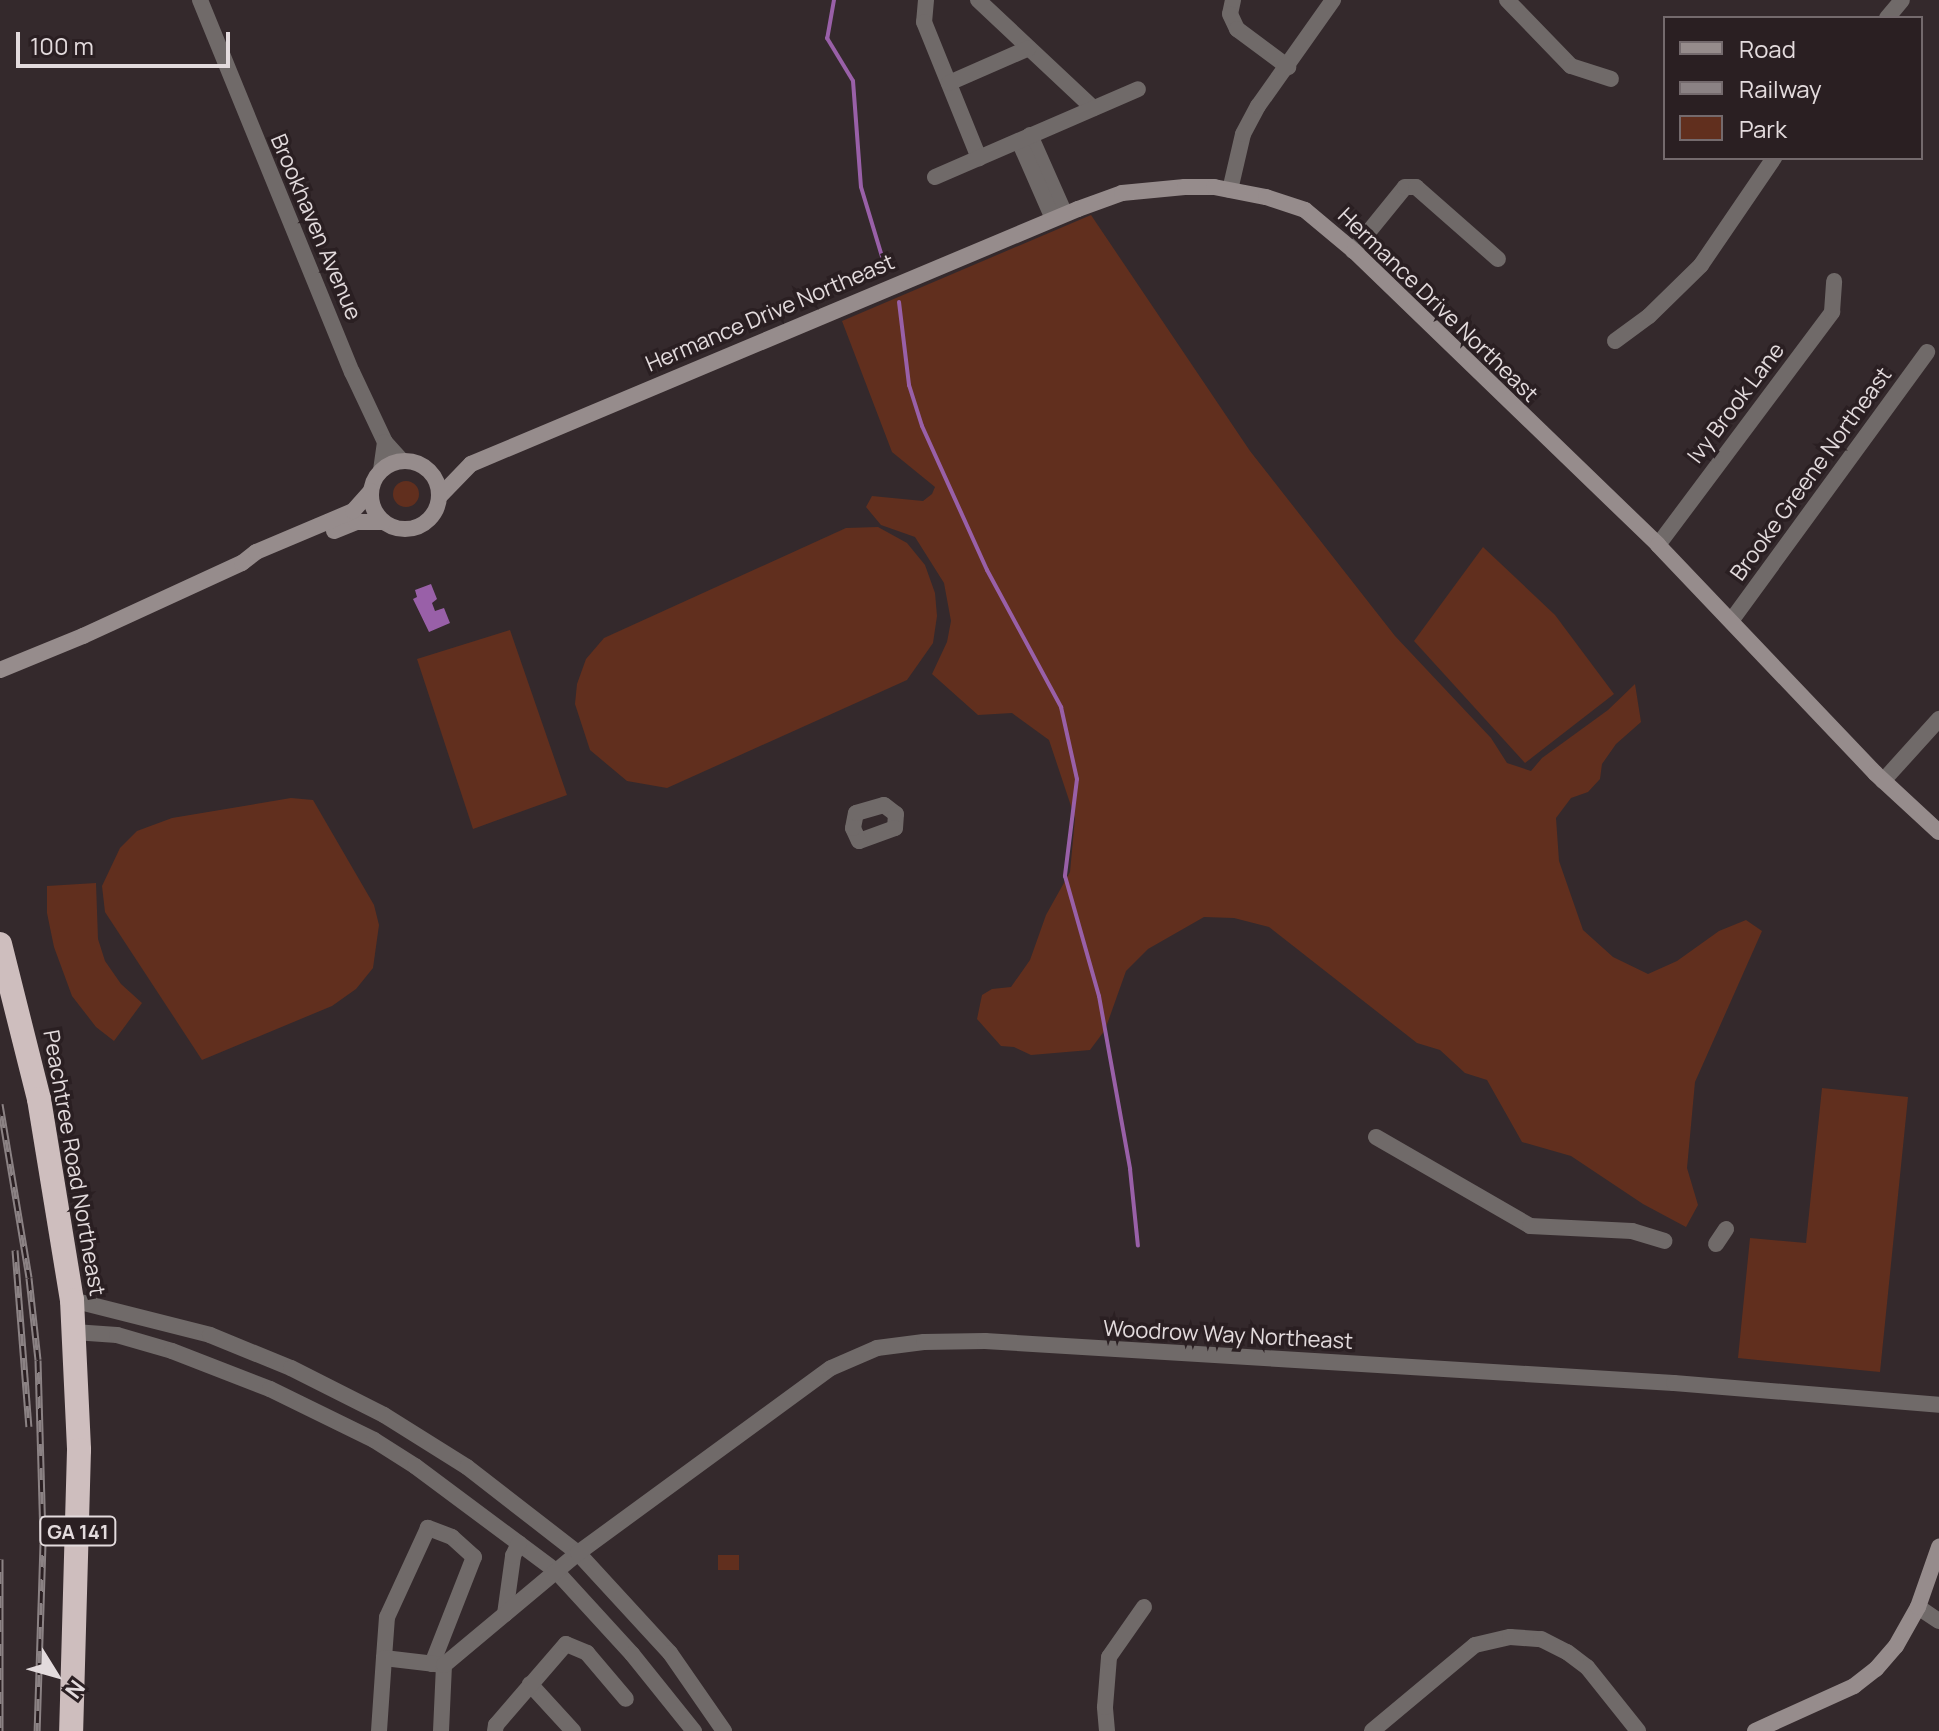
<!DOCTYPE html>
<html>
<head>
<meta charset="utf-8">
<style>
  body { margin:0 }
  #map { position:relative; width:1939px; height:1731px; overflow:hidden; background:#34292c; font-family:Manrope,sans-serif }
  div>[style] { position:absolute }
  .green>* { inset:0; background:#612f1e }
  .round { border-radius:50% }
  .water>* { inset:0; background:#9960a8 }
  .stream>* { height:4px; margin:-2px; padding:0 2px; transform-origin:2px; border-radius:2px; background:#9960a8 }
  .street>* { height:16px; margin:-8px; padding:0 8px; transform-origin:8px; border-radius:8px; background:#706a69 }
  .secondary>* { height:16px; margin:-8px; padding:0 8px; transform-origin:8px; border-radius:8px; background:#968c8c }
  .secondary>.ring { margin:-8px; padding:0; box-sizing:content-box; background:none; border:16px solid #968c8c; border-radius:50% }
  .highway>* { height:24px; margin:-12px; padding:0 12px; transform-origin:12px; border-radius:12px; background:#cebebe }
  .rail>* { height:7px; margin-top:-3.5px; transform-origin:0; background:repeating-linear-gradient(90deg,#2a1f22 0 12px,#8b8284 0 24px); box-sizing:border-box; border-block:2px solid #8b8284 }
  span { translate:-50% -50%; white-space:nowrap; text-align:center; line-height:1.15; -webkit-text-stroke:7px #2a1f22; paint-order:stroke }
  .shield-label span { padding:2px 6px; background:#2a1f22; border:2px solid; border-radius:6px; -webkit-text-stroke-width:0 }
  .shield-label { font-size:20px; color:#e3dbdd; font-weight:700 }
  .street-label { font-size:22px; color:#e3dbdd }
  .legend { position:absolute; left:1663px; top:16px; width:260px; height:144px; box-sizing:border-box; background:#2a1f22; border:2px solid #746a6d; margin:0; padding:10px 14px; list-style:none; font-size:24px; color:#e3dbdd }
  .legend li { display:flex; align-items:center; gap:16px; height:40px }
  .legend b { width:40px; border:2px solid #746a6d }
  .north { position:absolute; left:16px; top:1635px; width:80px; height:80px; -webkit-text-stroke:6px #2a1f22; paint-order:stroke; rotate:127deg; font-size:22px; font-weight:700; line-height:32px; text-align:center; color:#e3dbdd }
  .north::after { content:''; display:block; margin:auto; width:28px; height:36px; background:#e3dbdd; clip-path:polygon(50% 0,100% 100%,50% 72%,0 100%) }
  .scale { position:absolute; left:16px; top:32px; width:214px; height:36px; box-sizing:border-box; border:4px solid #e3dbdd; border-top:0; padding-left:10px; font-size:24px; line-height:28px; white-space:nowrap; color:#e3dbdd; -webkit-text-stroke:6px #2a1f22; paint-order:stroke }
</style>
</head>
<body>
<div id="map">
  <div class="green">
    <div style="clip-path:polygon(1091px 215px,1250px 451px,1395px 636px,1491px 738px,1507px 763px,1531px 771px,1542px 758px,1608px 710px,1635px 684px,1641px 722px,1616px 744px,1602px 764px,1600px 779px,1588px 792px,1571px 798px,1556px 818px,1559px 861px,1583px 930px,1613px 957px,1648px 974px,1677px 961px,1719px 931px,1746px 920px,1762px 931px,1695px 1082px,1687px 1168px,1698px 1205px,1686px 1227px,1643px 1204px,1571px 1156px,1522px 1142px,1487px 1080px,1465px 1073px,1440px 1050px,1417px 1043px,1269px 927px,1234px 918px,1204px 917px,1148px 949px,1126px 971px,1105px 1030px,1090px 1050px,1031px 1055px,1014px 1047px,1001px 1046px,977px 1019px,982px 995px,992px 989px,1011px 987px,1030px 960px,1046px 915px,1070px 872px,1075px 818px,1049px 740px,1012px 713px,978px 715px,932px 674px,947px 642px,951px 621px,944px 583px,915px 537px,881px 525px,866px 507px,872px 496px,923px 501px,932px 494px,935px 487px,892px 452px,842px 321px)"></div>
    <div class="round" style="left:393px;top:481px;width:26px;height:26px"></div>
    <div style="clip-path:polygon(878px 527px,907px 543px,925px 565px,935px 593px,937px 616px,933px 643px,907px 680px,667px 788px,627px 781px,590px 750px,575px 704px,577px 684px,586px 659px,604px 638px,846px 528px)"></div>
    <div style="clip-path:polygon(1483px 547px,1555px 615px,1614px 694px,1525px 763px,1414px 641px)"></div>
    <div style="clip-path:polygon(510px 630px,567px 795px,473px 829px,417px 659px)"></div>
    <div style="clip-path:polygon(291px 798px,313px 800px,374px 905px,379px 925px,373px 968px,356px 989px,332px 1006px,202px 1060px,105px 912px,102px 886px,120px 848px,137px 831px,172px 818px)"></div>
    <div style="clip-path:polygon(96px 883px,98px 939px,105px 961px,121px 984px,142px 1003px,114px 1041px,96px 1027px,72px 996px,54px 947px,47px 913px,47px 886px)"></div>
    <div style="clip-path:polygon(1822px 1088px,1908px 1097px,1880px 1372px,1738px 1358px,1750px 1238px,1806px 1243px)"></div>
    <div style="clip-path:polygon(718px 1555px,739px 1555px,739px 1570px,718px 1570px)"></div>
  </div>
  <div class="water">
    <div style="clip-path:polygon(431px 584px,437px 599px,432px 603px,435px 611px,444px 608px,450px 623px,429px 632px,413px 599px,417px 597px,415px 590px)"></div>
  </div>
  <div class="stream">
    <div style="left:834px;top:0;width:39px;rotate:100deg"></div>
    <div style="left:827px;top:38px;width:50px;rotate:58.8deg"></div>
    <div style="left:853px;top:81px;width:106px;rotate:85.7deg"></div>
    <div style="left:861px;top:187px;width:76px;rotate:73.2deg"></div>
    <div style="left:899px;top:302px;width:84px;rotate:83.1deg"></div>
    <div style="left:909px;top:385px;width:43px;rotate:72.4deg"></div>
    <div style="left:922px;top:426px;width:158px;rotate:65.7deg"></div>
    <div style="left:987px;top:570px;width:156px;rotate:61.6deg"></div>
    <div style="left:1061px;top:707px;width:74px;rotate:77.5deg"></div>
    <div style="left:1077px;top:779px;width:98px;rotate:97.1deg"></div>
    <div style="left:1065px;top:876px;width:125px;rotate:74.2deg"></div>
    <div style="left:1099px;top:996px;width:176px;rotate:79.8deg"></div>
    <div style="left:1130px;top:1169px;width:77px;rotate:84.1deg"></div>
  </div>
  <div class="street">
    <div style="left:200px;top:0;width:402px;rotate:67.8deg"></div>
    <div style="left:352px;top:372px;width:77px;rotate:64.8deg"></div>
    <div style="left:385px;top:442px;width:29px;rotate:98deg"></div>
    <div style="left:926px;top:0;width:22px;rotate:95deg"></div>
    <div style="left:924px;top:22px;width:147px;rotate:68deg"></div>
    <div style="left:978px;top:0;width:158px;rotate:43.2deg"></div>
    <div style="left:1233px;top:0;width:14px;rotate:102deg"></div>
    <div style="left:1230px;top:14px;width:17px;rotate:65deg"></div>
    <div style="left:1237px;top:29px;width:64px;rotate:36.7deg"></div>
    <div style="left:1507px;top:0;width:92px;rotate:45.9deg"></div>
    <div style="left:1571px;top:66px;width:42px;rotate:18deg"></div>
    <div style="left:1887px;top:18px;width:23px;rotate:-50deg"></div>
    <div style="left:949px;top:83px;width:87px;rotate:-23.6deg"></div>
    <div style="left:1030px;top:135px;width:86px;rotate:66.1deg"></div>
    <div style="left:1019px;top:141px;width:85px;rotate:66.4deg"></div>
    <div style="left:935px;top:177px;width:221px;rotate:-23.4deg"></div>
    <div style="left:1230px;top:190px;width:57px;rotate:-76.9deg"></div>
    <div style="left:1243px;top:134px;width:32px;rotate:-62deg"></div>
    <div style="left:1258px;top:106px;width:130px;rotate:-54.7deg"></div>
    <div style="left:1353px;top:251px;width:82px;rotate:-50.9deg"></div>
    <div style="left:1405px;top:187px;width:11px"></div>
    <div style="left:1416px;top:187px;width:109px;rotate:41.3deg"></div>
    <div style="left:1615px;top:341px;width:42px;rotate:-36.3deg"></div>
    <div style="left:1649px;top:316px;width:73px;rotate:-44.4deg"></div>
    <div style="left:1701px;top:265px;width:130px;rotate:-55.7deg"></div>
    <div style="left:385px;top:442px;width:25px;rotate:48deg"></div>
    <div style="left:1658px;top:545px;width:291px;rotate:-53.2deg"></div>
    <div style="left:1832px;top:312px;width:31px;rotate:-86deg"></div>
    <div style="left:1731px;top:621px;width:333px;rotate:-53.9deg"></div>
    <div style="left:1883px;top:781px;width:84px;rotate:-47.9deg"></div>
    <div style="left:884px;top:805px;width:15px;rotate:37deg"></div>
    <div style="left:896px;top:814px;width:14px;rotate:94deg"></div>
    <div style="left:895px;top:828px;width:38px;rotate:160deg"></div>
    <div style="left:859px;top:841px;width:14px;rotate:-115deg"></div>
    <div style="left:853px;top:828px;width:15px;rotate:-79deg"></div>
    <div style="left:856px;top:813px;width:29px;rotate:-16deg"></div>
    <div style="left:1376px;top:1137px;width:178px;rotate:30deg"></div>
    <div style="left:1530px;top:1226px;width:102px;rotate:2.8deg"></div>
    <div style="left:1632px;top:1231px;width:34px;rotate:17deg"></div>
    <div style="left:1716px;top:1244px;width:18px;rotate:-56deg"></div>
    <div style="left:72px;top:1300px;width:142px;rotate:14.2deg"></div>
    <div style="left:210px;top:1335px;width:87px;rotate:22.2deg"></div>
    <div style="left:291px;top:1368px;width:104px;rotate:26.8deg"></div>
    <div style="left:384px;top:1415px;width:98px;rotate:32.1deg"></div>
    <div style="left:467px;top:1467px;width:140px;rotate:37.8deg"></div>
    <div style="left:578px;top:1553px;width:136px;rotate:47.4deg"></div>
    <div style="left:670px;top:1653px;width:95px;rotate:55.3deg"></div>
    <div style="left:74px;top:1332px;width:43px;rotate:4deg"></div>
    <div style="left:117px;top:1335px;width:57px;rotate:16.2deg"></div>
    <div style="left:172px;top:1351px;width:105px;rotate:21.2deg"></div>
    <div style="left:270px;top:1389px;width:116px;rotate:26.1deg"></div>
    <div style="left:374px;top:1440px;width:49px;rotate:32.4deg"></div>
    <div style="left:415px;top:1466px;width:176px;rotate:36.7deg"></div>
    <div style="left:556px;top:1571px;width:113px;rotate:47.5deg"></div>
    <div style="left:632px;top:1654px;width:99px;rotate:51.2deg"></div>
    <div style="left:1918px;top:1607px;width:25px;rotate:34deg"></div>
    <div style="left:505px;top:1614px;width:59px;rotate:-82.1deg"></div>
    <div style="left:513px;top:1556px;width:14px;rotate:-65deg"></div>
    <div style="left:432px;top:1664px;width:115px;rotate:-68.6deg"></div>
    <div style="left:474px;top:1557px;width:30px;rotate:-138deg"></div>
    <div style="left:452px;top:1537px;width:26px;rotate:-159deg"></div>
    <div style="left:428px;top:1528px;width:98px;rotate:114.7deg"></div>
    <div style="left:387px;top:1617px;width:41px;rotate:94.2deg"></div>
    <div style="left:384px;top:1658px;width:60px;rotate:6.7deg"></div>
    <div style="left:530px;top:1684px;width:64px;rotate:47.5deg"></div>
    <div style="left:379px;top:1731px;width:73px;rotate:-86.1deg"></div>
    <div style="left:441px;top:1731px;width:66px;rotate:-87.4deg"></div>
    <div style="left:444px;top:1665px;width:175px;rotate:-39.9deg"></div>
    <div style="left:578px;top:1553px;width:313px;rotate:-36.2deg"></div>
    <div style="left:831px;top:1368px;width:50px;rotate:-23.5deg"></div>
    <div style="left:877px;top:1348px;width:47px;rotate:-7.3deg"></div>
    <div style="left:924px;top:1342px;width:61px;rotate:-0.9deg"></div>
    <div style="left:985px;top:1341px;width:690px;rotate:3.49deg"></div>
    <div style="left:1674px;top:1383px;width:266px;rotate:4.7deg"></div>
    <div style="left:495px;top:1731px;width:6px;rotate:-81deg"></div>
    <div style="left:496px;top:1725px;width:107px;rotate:-49.2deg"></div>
    <div style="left:566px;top:1644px;width:23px;rotate:23deg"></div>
    <div style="left:587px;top:1653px;width:60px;rotate:49.7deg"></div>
    <div style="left:1107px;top:1731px;width:24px;rotate:-95deg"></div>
    <div style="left:1105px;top:1707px;width:50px;rotate:-85.4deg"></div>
    <div style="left:1109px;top:1657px;width:61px;rotate:-55deg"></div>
    <div style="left:1372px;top:1731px;width:134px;rotate:-39.9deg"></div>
    <div style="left:1475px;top:1645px;width:36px;rotate:-13deg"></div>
    <div style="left:1510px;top:1637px;width:31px;rotate:4deg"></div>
    <div style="left:1541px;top:1639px;width:29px;rotate:27deg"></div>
    <div style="left:1567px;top:1652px;width:25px;rotate:37deg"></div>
    <div style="left:1587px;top:1667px;width:82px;rotate:51.4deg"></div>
  </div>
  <div class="secondary">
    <div class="ring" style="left:371px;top:461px;width:52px;height:52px"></div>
    <div style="left:440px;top:496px;width:45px;rotate:-45.9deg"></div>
    <div style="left:471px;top:464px;width:658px;rotate:-22.79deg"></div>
    <div style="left:1078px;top:209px;width:47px;rotate:-20deg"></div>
    <div style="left:1122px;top:193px;width:63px;rotate:-5.4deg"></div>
    <div style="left:1185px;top:187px;width:29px"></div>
    <div style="left:1214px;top:187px;width:53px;rotate:10.9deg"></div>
    <div style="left:1266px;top:197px;width:41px;rotate:18.4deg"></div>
    <div style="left:1305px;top:210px;width:64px;rotate:39.9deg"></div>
    <div style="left:1354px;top:251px;width:423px;rotate:44deg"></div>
    <div style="left:1658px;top:545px;width:315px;rotate:46.4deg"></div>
    <div style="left:1875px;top:773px;width:87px;rotate:42.7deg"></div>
    <div style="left:334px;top:531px;width:24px;rotate:-22deg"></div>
    <div style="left:356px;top:522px;width:27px"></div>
    <div style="left:0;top:670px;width:90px;rotate:-22.3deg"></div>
    <div style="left:83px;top:636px;width:175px;rotate:-24.7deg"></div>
    <div style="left:242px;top:563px;width:18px;rotate:-38deg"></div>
    <div style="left:256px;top:552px;width:105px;rotate:-22.9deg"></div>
    <div style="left:353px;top:511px;width:27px;rotate:-48deg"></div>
    <div style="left:1755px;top:1731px;width:109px;rotate:-24.4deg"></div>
    <div style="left:1854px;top:1686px;width:28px;rotate:-38deg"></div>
    <div style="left:1876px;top:1669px;width:30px;rotate:-49deg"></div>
    <div style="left:1896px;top:1646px;width:45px;rotate:-60.6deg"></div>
    <div style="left:1918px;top:1607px;width:64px;rotate:-70.7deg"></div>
  </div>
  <div class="highway">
    <div style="left:0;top:944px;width:160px;rotate:75.9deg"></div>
    <div style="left:39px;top:1099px;width:204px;rotate:80.7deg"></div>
    <div style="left:72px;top:1300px;width:150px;rotate:87.3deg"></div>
    <div style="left:79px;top:1450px;width:281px;rotate:91.6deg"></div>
  </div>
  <div class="rail">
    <div style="left:0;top:1104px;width:176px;rotate:80.5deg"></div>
    <div style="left:29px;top:1278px;width:82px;rotate:83.7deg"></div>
    <div style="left:38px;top:1360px;width:183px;rotate:88.4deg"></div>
    <div style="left:43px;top:1543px;width:188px;rotate:91.8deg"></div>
    <div style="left:15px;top:1250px;width:177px;rotate:85.5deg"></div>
    <div style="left:0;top:1559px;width:172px;rotate:90deg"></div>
  </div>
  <div class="shield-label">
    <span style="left:78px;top:1531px">GA 141</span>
  </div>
  <div class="street-label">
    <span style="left:316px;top:227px;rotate:67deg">Brookhaven Avenue</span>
    <span style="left:1438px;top:305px;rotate:44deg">Hermance Drive Northeast</span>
    <span style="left:770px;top:313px;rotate:-23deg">Hermance Drive Northeast</span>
    <span style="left:1736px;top:403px;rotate:-53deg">Ivy Brook Lane</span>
    <span style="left:1811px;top:474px;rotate:-54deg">Brooke Greene Northeast</span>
    <span style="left:74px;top:1163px;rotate:80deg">Peachtree Road Northeast</span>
    <span style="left:1228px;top:1335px;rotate:3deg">Woodrow Way Northeast</span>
  </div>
  <ul class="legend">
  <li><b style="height:10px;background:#968c8c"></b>Road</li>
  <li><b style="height:10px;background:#8b8284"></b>Railway</li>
  <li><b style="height:22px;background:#612f1e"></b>Park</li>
  </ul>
  <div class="north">N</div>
  <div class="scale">100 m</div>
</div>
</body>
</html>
